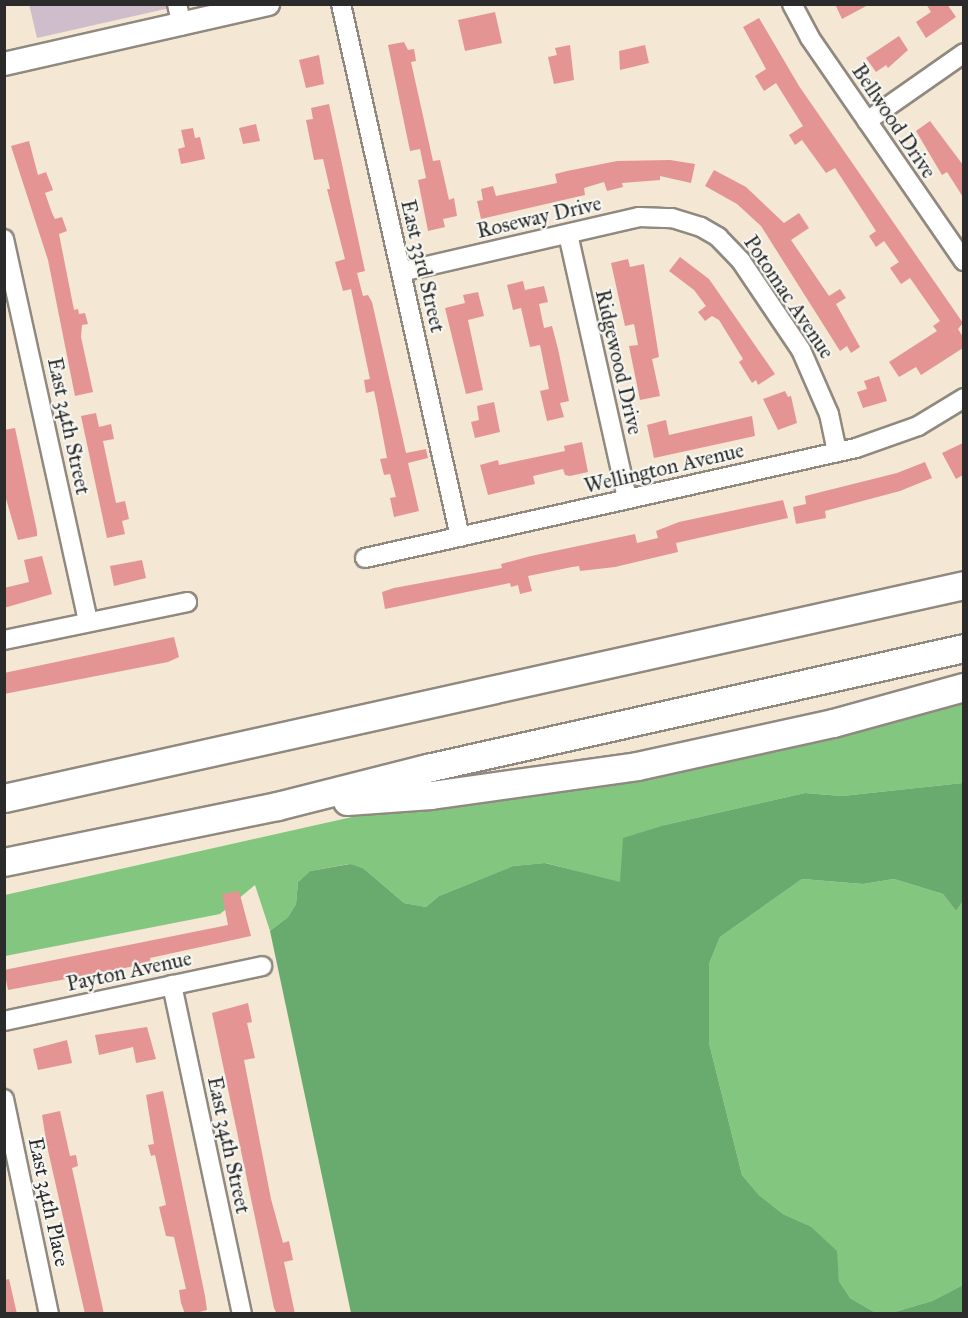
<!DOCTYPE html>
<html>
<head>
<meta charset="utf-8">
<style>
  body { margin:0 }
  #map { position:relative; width:968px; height:1318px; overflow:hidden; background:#f4e7d4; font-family:"IM FELL Great Primer",serif }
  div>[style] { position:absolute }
  .industrial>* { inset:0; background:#d0bdcc }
  .green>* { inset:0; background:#82c680 }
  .forest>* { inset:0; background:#69ab6e }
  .building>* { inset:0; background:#e49493 }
  .roads { filter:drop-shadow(2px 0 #908980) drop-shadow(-2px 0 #908980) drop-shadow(0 2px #908980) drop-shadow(0 -2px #908980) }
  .minor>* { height:18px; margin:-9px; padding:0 9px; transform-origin:9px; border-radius:9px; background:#fff }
  .major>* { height:22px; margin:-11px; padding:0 11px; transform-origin:11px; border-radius:11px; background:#fff }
  .highway>* { height:27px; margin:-13.5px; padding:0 13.5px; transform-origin:13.5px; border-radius:13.5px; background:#fff }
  span { translate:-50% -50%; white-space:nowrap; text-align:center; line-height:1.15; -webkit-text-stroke:4.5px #f6f6f2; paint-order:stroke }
  .street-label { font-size:21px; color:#2b2b2b }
  .frame { position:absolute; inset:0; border:6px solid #2b2b2b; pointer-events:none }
</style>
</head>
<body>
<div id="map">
  <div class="industrial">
    <div style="clip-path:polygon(29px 4px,183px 5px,37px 38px)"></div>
  </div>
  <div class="green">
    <div style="clip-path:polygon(963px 700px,963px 783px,842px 796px,805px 793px,665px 825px,620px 883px,546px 863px,513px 866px,439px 896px,426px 907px,404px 903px,363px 868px,349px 864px,310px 871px,298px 882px,296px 904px,288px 917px,270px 931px,255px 885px,220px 914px,5px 956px,5px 895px,352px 817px,413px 811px,857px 730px)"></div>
    <div style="clip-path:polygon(802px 879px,863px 884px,894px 879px,943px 894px,956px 911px,963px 901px,963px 1285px,932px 1301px,891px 1313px,876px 1313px,850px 1298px,839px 1281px,837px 1262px,810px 1226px,783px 1214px,759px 1195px,742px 1175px,709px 1043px,709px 964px,720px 937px)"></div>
  </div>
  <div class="forest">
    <div style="clip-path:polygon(963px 783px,963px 901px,956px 911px,943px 894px,894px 879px,863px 884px,802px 879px,720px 937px,709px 964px,709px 1043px,742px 1175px,759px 1195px,783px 1214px,810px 1226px,837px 1251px,839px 1281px,850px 1298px,876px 1313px,351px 1313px,270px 931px,288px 917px,296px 904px,298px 882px,310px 871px,350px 864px,363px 868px,404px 903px,426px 907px,439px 896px,513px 866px,545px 863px,620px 882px,623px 838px,665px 825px,805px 793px,842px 796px)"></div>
    <div style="clip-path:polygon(963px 1285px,963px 1313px,891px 1313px,932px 1301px)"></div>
  </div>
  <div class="building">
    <div style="clip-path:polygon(835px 4px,870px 4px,842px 19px)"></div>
    <div style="clip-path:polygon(926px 4px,947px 4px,956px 17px,926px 38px,916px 22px,931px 12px)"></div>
    <div style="clip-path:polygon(495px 12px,502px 43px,465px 51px,458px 20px)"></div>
    <div style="clip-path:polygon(759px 18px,799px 86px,963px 323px,958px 329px,963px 337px,963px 348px,921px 375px,916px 367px,899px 377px,889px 362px,937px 331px,933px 326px,940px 321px,910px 278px,901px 284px,890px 268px,899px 262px,884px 241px,876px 247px,869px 236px,876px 231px,835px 168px,826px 173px,802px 140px,795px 145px,789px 135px,803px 126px,776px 83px,764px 91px,755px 76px,766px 69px,743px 27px)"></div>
    <div style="clip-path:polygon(899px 36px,908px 50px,888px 68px,886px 65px,876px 72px,866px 58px)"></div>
    <div style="clip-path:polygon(404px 42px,408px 50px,414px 49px,416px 61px,411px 62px,433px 161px,440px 160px,449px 200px,454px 198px,457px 216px,443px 219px,445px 227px,428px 231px,418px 180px,426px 178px,420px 149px,410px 151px,388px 45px)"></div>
    <div style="clip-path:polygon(570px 45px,574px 80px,554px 84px,548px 57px,557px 55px,555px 48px)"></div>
    <div style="clip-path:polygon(645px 45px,649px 63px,620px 70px,619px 51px)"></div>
    <div style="clip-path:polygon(319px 55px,324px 84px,306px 88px,299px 60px)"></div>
    <div style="clip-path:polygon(329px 104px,365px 271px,357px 273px,363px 296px,368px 295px,372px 302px,406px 453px,426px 449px,428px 458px,408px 463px,419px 511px,394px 517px,390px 498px,396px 497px,390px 474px,384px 475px,380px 459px,387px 458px,377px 405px,374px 391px,366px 393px,364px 380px,370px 379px,351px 289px,343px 291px,335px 262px,345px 259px,327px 189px,330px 189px,323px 159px,314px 160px,306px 120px,313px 119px,311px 108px)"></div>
    <div style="clip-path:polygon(930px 121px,963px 165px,963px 197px,947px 172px,942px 175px,916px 131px)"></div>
    <div style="clip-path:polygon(256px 124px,260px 141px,243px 144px,239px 128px)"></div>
    <div style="clip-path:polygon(193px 128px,195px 138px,200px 137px,205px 159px,181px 164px,178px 149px,185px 147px,181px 130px)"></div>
    <div style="clip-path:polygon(29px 141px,38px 175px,46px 172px,53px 190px,45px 193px,52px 213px,55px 219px,62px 217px,67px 231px,59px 234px,74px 310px,78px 309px,79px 314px,85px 313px,88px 324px,82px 325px,81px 337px,93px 392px,75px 396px,48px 260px,11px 146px)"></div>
    <div style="clip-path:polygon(670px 160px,695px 164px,691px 183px,660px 176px,660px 180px,622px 183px,623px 187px,607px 191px,604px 182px,584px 188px,585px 195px,481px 219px,477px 201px,483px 200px,481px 189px,493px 186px,496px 196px,557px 183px,555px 174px,567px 171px,617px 161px)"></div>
    <div style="clip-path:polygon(714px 170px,746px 187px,784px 223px,799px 213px,809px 228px,791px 240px,829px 296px,840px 289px,846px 298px,836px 304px,860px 347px,851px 353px,847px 346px,840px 351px,761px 226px,737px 204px,705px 186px)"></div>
    <div style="clip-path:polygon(680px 257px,709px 279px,775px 374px,758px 385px,756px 380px,752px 383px,739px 362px,743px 359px,719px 320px,712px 316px,705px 321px,698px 312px,706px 306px,694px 290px,669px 271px)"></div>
    <div style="clip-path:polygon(628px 259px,630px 267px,644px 264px,659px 357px,652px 359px,660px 396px,640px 400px,629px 346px,638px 345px,634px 324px,625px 326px,611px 263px)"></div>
    <div style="clip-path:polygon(523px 281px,525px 290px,544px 286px,548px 302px,539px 304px,544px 328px,552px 326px,558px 349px,569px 401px,560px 403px,564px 417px,547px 421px,540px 391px,549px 389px,540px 345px,530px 347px,521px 308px,513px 310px,507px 285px)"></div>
    <div style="clip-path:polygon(478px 292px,484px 316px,468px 320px,483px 390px,466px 394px,445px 308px,465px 303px,463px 295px)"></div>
    <div style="clip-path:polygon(879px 376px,887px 401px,863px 408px,857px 392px,867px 389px,864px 381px)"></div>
    <div style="clip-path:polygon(785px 391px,788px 397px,791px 396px,797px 423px,778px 430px,763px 399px)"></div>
    <div style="clip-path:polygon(494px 402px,500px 432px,475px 438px,471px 422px,479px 420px,477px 406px)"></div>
    <div style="clip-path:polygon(96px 413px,99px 427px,111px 424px,114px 439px,103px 441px,116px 503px,125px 501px,129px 519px,122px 521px,125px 534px,107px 538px,81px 416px)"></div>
    <div style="clip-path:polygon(752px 416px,755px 436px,654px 458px,647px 425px,666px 420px,669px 435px)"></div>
    <div style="clip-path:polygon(15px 428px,37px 531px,37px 536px,18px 540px,4px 492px,4px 430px)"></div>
    <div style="clip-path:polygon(582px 442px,588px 472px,570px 476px,565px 475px,563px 469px,533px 476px,535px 484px,488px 495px,480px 465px,498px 460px,499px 465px,565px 451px,564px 446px)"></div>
    <div style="clip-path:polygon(963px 443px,963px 475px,956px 479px,942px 453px)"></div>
    <div style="clip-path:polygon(925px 462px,932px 478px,900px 491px,825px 511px,826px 518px,796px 524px,793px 507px,806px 504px,805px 496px,897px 473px)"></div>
    <div style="clip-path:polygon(783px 500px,788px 518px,676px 543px,678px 552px,615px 567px,580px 571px,579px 566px,572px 567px,528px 576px,532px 591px,520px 594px,518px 585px,511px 587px,510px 583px,385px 609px,382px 592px,394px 588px,502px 568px,501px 564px,531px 556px,635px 534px,637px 543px,658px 538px,656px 531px,679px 522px)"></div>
    <div style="clip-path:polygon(42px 556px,52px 594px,4px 608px,4px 588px,29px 582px,24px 560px)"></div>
    <div style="clip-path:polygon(142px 560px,146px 578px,114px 586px,110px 566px)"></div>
    <div style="clip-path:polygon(174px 637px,179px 657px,168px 662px,4px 694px,4px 673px)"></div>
    <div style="clip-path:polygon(239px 891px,251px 936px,150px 958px,151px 963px,8px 990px,4px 970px,228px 925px,222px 894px)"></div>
    <div style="clip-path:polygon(248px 1003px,252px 1022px,247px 1023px,255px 1058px,244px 1060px,271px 1199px,283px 1243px,289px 1241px,293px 1260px,284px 1262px,295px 1314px,277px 1314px,274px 1308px,212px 1013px)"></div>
    <div style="clip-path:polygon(147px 1027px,156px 1059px,136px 1063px,133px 1047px,99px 1055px,95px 1035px)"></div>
    <div style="clip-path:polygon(67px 1040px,72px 1063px,38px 1070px,33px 1049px)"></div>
    <div style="clip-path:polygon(163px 1091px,205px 1296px,207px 1310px,192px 1314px,185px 1314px,181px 1303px,179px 1290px,186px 1289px,174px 1237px,166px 1236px,159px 1207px,166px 1205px,155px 1155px,151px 1156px,148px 1145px,154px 1144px,146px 1095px)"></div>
    <div style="clip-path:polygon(60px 1111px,70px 1156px,76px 1155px,78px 1166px,72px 1168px,104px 1314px,85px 1314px,47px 1146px,42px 1115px)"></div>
    <div style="clip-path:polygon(9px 1279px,17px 1314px,4px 1314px,4px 1280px)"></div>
  </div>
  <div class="roads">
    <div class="minor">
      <div style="left:177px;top:4px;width:22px;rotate:77deg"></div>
      <div style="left:341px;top:4px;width:546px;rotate:77.41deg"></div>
      <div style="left:792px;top:4px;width:38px;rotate:62deg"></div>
      <div style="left:810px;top:38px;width:271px;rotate:55.4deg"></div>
      <div style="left:867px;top:121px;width:118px;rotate:-35deg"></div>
      <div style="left:568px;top:234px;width:271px;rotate:77.4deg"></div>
      <div style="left:4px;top:239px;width:392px;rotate:77.6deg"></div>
      <div style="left:401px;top:272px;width:244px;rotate:-13deg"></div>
      <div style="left:639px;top:217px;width:33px;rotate:2deg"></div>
      <div style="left:672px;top:218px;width:30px;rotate:17deg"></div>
      <div style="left:701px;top:227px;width:20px;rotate:30deg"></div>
      <div style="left:718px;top:237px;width:33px;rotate:46deg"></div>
      <div style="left:741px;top:261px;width:107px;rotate:56deg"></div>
      <div style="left:801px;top:350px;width:70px;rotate:66.4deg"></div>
      <div style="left:829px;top:414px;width:39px;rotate:78deg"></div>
      <div style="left:365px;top:558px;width:503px;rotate:-12.63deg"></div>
      <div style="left:856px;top:448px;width:66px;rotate:-19.5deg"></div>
      <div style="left:918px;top:426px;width:54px;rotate:-31.3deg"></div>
      <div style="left:4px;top:640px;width:187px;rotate:-11.7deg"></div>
      <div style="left:172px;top:985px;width:336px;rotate:78deg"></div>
      <div style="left:4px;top:1021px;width:264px;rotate:-12deg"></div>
      <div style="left:4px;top:1099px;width:220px;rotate:78.2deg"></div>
    </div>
    <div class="major">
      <div style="left:4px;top:64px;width:271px;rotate:-12.8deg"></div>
    </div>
    <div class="highway">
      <div style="left:4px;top:798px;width:983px;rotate:-12.51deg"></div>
      <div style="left:347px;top:801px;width:84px;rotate:-4.1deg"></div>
      <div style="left:431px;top:795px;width:208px;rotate:-8deg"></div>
      <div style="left:637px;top:766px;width:201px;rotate:-12.4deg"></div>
      <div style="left:833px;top:723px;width:136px;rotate:-15.4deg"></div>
      <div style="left:4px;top:862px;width:279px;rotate:-11.6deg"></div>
      <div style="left:277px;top:806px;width:155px;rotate:-14.2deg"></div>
      <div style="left:427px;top:768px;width:550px;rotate:-12.6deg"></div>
    </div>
  </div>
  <div class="street-label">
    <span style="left:894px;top:121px;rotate:56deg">Bellwood Drive</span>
    <span style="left:539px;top:217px;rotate:-13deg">Roseway Drive</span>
    <span style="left:423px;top:266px;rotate:77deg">East 33rd Street</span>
    <span style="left:789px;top:297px;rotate:56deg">Potomac Avenue</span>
    <span style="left:619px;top:362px;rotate:77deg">Ridgewood Drive</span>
    <span style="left:69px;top:426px;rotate:78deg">East 34th Street</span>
    <span style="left:664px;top:468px;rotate:-13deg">Wellington Avenue</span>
    <span style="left:129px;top:971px;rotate:-12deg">Payton Avenue</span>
    <span style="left:229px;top:1145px;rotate:78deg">East 34th Street</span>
    <span style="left:49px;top:1202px;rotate:78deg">East 34th Place</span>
  </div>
  <div class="frame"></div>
</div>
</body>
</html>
